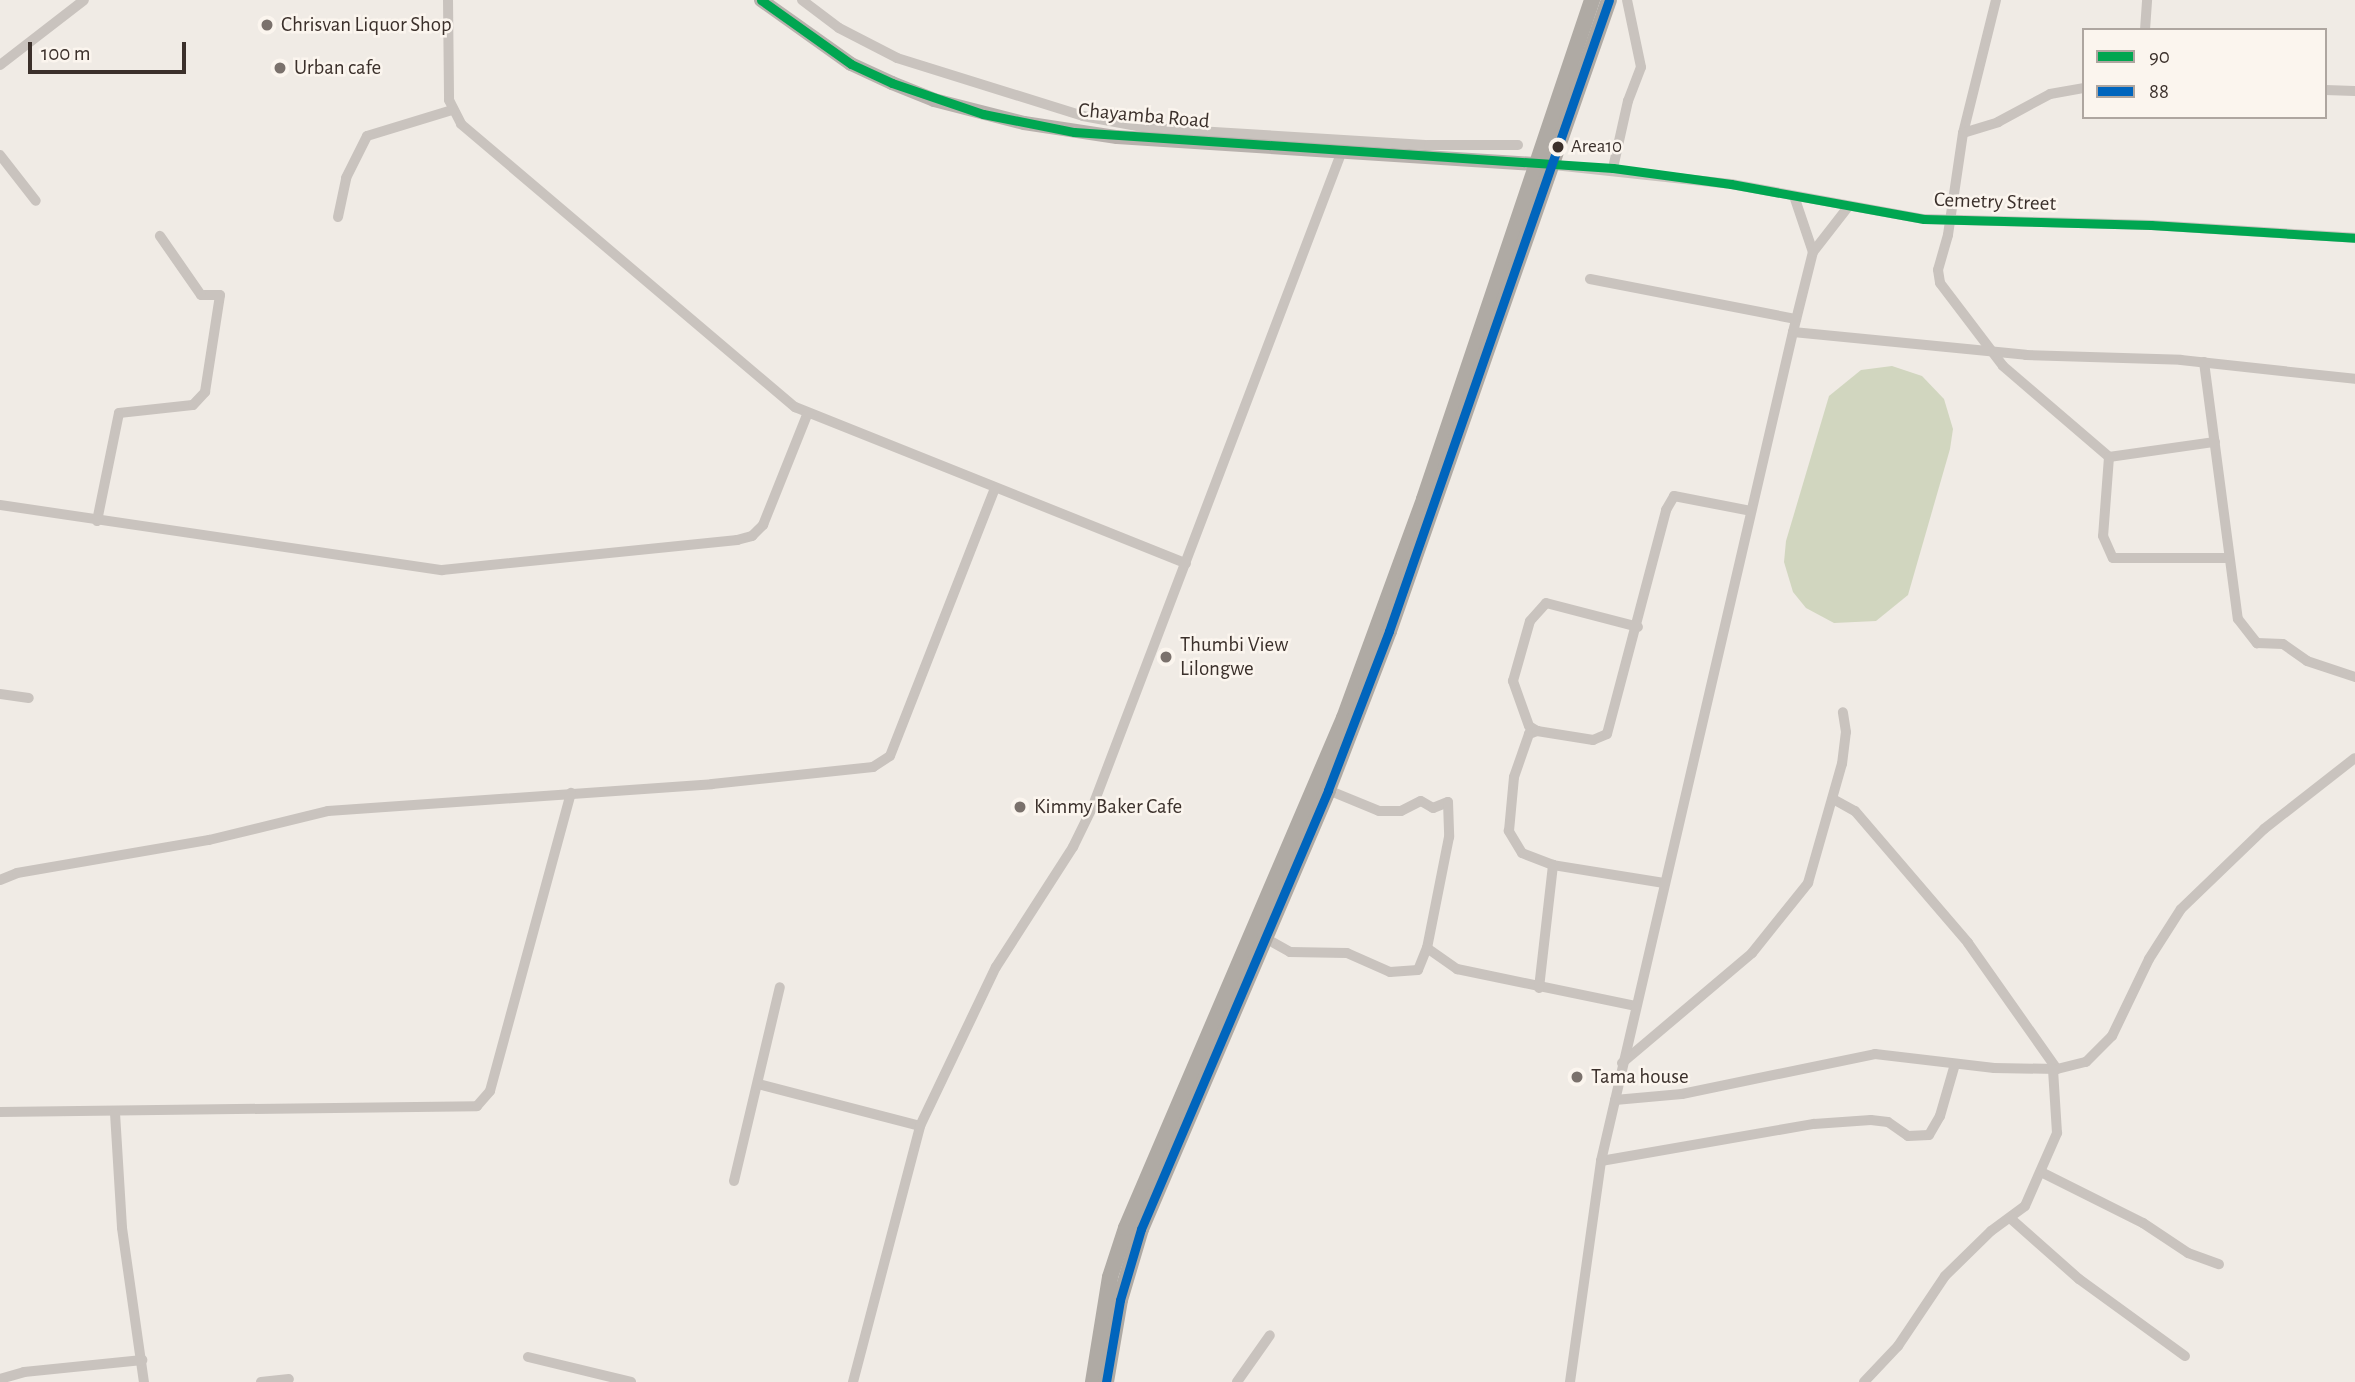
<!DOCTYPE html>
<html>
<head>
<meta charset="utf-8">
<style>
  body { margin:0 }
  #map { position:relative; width:2355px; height:1382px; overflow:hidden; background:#f0ebe5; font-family:"Alegreya Sans",sans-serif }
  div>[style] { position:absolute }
  .green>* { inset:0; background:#d1d6bf }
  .minor>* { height:10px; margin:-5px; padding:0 5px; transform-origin:5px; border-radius:5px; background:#c9c3be }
  .major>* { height:14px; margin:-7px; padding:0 7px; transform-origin:7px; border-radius:7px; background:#b8b1ad }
  .highway>* { height:16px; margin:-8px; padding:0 8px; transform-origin:8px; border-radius:8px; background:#afaaa4 }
  .bus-1>* { height:9px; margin:-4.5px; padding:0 4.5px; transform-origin:4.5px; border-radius:4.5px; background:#00a651 }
  .bus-2>* { height:9px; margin:-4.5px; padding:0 4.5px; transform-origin:4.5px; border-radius:4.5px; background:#0065bd }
  .dots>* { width:19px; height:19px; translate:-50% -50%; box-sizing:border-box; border:4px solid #fbf5ee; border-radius:50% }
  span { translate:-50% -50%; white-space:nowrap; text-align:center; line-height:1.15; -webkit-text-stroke:5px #fbf5ee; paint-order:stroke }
  .bus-label { font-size:19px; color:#3b302b }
  .left { translate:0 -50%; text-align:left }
  .poi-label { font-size:21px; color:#3b302b }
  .street-label { font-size:21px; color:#3b302b }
  .legend { position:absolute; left:2082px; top:28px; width:245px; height:91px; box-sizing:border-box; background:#fbf5ee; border:2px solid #aea6a0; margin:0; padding:9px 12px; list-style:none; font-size:21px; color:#3b302b }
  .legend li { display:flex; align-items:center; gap:14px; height:35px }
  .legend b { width:35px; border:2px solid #aea6a0 }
  .scale { position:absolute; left:28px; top:42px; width:158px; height:32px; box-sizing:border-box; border:4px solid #3b302b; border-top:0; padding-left:9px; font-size:21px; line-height:24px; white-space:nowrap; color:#3b302b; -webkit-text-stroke:5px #fbf5ee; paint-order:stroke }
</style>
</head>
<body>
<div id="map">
  <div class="green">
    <div style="clip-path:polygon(1892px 366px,1922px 376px,1944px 399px,1953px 429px,1950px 449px,1908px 595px,1876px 621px,1834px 623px,1806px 608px,1793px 592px,1784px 562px,1786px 541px,1829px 396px,1861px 370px)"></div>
  </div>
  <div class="minor">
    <div style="left:448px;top:0;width:100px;rotate:89.4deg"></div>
    <div style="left:449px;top:100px;width:27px;rotate:63deg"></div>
    <div style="left:461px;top:124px;width:438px;rotate:40.3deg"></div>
    <div style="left:795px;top:407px;width:421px;rotate:21.8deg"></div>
    <div style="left:802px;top:0;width:46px;rotate:37.1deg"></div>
    <div style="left:839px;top:28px;width:65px;rotate:27.3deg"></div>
    <div style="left:897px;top:58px;width:195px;rotate:17.3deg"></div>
    <div style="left:1083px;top:116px;width:66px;rotate:10.5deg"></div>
    <div style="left:1148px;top:128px;width:282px;rotate:3.5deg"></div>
    <div style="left:1429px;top:145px;width:89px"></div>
    <div style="left:1996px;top:0;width:137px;rotate:103.9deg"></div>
    <div style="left:1963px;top:133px;width:103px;rotate:98.4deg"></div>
    <div style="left:1948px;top:235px;width:36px;rotate:106deg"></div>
    <div style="left:1938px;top:270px;width:13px;rotate:81deg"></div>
    <div style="left:1940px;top:283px;width:104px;rotate:52.8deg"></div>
    <div style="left:2003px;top:366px;width:140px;rotate:40.6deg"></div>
    <div style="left:2109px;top:457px;width:107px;rotate:-8.1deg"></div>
    <div style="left:2145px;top:30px;width:30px;rotate:-86deg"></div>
    <div style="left:0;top:65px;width:106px;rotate:-37.7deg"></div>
    <div style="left:2325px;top:90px;width:30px;rotate:2deg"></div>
    <div style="left:1963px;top:133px;width:37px;rotate:-17deg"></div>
    <div style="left:1998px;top:122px;width:59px;rotate:-28.3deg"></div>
    <div style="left:2050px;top:94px;width:35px;rotate:-10deg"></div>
    <div style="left:0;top:155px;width:58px;rotate:52deg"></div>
    <div style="left:1554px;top:165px;width:178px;rotate:6.1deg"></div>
    <div style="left:1731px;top:184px;width:196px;rotate:10.3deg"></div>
    <div style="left:1924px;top:219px;width:227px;rotate:1.5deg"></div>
    <div style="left:2151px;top:225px;width:204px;rotate:3.6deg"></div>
    <div style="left:1613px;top:168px;width:69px;rotate:-77.4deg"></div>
    <div style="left:1628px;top:101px;width:36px;rotate:-69deg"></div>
    <div style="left:1641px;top:67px;width:68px;rotate:-101.8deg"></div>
    <div style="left:1794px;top:196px;width:59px;rotate:71.3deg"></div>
    <div style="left:338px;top:217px;width:40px;rotate:-78deg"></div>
    <div style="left:346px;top:178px;width:47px;rotate:-63.4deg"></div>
    <div style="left:367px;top:136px;width:89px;rotate:-17deg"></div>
    <div style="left:1590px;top:279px;width:210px;rotate:11deg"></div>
    <div style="left:1793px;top:332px;width:234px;rotate:5.6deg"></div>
    <div style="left:2026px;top:355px;width:155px;rotate:1.8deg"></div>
    <div style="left:2181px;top:360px;width:175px;rotate:6.2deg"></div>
    <div style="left:2204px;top:362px;width:259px;rotate:82.5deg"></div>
    <div style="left:2238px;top:619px;width:31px;rotate:52deg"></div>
    <div style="left:2257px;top:643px;width:26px;rotate:2deg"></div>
    <div style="left:2283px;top:644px;width:29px;rotate:35deg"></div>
    <div style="left:2307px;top:661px;width:51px;rotate:18.4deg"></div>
    <div style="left:2109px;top:457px;width:79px;rotate:94.3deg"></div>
    <div style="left:2103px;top:536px;width:24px;rotate:66deg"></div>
    <div style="left:2113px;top:558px;width:116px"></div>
    <div style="left:0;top:505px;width:447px;rotate:8.4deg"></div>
    <div style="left:442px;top:570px;width:297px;rotate:-5.8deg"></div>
    <div style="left:737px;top:540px;width:16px;rotate:-15deg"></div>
    <div style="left:752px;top:536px;width:16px;rotate:-45deg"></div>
    <div style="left:763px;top:525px;width:118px;rotate:-68.2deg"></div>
    <div style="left:97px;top:521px;width:110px;rotate:-78.5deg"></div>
    <div style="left:119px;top:413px;width:74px;rotate:-6.2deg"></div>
    <div style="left:193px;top:405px;width:18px;rotate:-47deg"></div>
    <div style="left:205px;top:392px;width:98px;rotate:-81.2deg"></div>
    <div style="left:220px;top:295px;width:19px;rotate:180deg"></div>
    <div style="left:201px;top:295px;width:72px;rotate:-124.8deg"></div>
    <div style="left:0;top:694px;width:29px;rotate:8deg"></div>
    <div style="left:1537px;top:731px;width:9px;rotate:-148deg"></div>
    <div style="left:1529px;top:726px;width:48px;rotate:-109.6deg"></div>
    <div style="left:1513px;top:681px;width:62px;rotate:-74.2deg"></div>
    <div style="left:1530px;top:621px;width:24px;rotate:-48deg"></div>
    <div style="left:1546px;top:603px;width:95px;rotate:14.6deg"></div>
    <div style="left:1328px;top:790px;width:55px;rotate:22.4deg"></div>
    <div style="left:1379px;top:811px;width:22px"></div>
    <div style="left:1401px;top:811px;width:22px;rotate:-27deg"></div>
    <div style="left:1421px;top:801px;width:14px;rotate:30deg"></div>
    <div style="left:1433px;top:808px;width:16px;rotate:-22deg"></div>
    <div style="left:1448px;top:802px;width:35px;rotate:88deg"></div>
    <div style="left:1449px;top:837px;width:113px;rotate:101.2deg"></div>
    <div style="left:1427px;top:948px;width:37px;rotate:35deg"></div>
    <div style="left:1457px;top:969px;width:182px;rotate:11.7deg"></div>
    <div style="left:1833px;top:799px;width:25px;rotate:29deg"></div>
    <div style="left:1855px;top:811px;width:174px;rotate:49.4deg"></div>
    <div style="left:1968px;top:943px;width:154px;rotate:54.8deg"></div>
    <div style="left:0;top:880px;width:18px;rotate:-22deg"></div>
    <div style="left:17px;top:873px;width:195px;rotate:-9.8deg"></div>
    <div style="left:209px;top:840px;width:122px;rotate:-13.7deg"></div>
    <div style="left:328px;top:811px;width:385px;rotate:-4deg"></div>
    <div style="left:712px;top:784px;width:162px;rotate:-6deg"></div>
    <div style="left:873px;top:767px;width:20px;rotate:-33deg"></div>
    <div style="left:890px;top:756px;width:286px;rotate:-68.6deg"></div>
    <div style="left:1664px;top:883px;width:112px;rotate:-170.8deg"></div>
    <div style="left:1553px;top:865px;width:33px;rotate:-159deg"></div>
    <div style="left:1522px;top:853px;width:26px;rotate:-121deg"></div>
    <div style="left:1509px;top:831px;width:54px;rotate:-84.7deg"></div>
    <div style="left:1514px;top:777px;width:46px;rotate:-70.8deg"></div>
    <div style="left:1529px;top:734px;width:9px;rotate:-21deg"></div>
    <div style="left:1537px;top:731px;width:57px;rotate:9.1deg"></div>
    <div style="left:1593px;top:740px;width:15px;rotate:-23deg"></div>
    <div style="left:1607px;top:734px;width:232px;rotate:-75.2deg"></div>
    <div style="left:1666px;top:510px;width:16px;rotate:-60deg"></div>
    <div style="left:1674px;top:496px;width:78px;rotate:11deg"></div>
    <div style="left:1265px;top:938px;width:29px;rotate:29deg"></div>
    <div style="left:1290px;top:952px;width:57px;rotate:1deg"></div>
    <div style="left:1347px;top:953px;width:47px;rotate:23.8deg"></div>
    <div style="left:1390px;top:972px;width:28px;rotate:-4deg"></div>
    <div style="left:1418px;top:970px;width:24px;rotate:-68deg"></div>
    <div style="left:1539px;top:988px;width:124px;rotate:-83.5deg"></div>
    <div style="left:1622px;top:1063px;width:170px;rotate:-40.2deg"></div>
    <div style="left:1752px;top:953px;width:90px;rotate:-51.3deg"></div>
    <div style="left:1808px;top:883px;width:124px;rotate:-74.1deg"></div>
    <div style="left:1842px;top:764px;width:32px;rotate:-83deg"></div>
    <div style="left:1846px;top:732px;width:20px;rotate:-99deg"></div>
    <div style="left:758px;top:1084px;width:167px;rotate:14.5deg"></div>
    <div style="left:1615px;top:1100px;width:67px;rotate:-5.1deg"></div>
    <div style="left:1682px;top:1094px;width:197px;rotate:-11.7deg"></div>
    <div style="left:1875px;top:1054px;width:120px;rotate:6.7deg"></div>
    <div style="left:1994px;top:1068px;width:63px;rotate:0.9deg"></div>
    <div style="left:2057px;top:1069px;width:30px;rotate:-14deg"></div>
    <div style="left:2086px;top:1062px;width:37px;rotate:-45deg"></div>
    <div style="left:2112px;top:1036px;width:85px;rotate:-64.3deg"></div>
    <div style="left:2149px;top:959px;width:59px;rotate:-57.4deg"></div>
    <div style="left:2181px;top:909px;width:115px;rotate:-43.9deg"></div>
    <div style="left:2264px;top:829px;width:115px;rotate:-38deg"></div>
    <div style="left:0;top:1112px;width:477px;rotate:-0.7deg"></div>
    <div style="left:477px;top:1106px;width:20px;rotate:-49deg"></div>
    <div style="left:490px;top:1091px;width:309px;rotate:-74.8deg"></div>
    <div style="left:115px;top:1113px;width:115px;rotate:86.5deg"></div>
    <div style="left:122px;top:1228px;width:156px;rotate:81.9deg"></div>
    <div style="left:1601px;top:1161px;width:216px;rotate:-9.9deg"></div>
    <div style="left:1814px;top:1124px;width:57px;rotate:-4deg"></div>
    <div style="left:1871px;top:1120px;width:17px;rotate:7deg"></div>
    <div style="left:1888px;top:1122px;width:24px;rotate:35deg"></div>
    <div style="left:1908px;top:1136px;width:21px;rotate:-3deg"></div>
    <div style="left:1929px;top:1135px;width:22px;rotate:-60deg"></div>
    <div style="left:1940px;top:1116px;width:54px;rotate:-73.9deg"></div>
    <div style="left:2041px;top:1172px;width:114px;rotate:26.6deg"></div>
    <div style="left:2143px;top:1223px;width:54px;rotate:33.7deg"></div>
    <div style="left:2188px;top:1253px;width:33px;rotate:20deg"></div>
    <div style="left:734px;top:1181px;width:199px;rotate:-76.7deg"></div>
    <div style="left:2010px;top:1218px;width:92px;rotate:41.5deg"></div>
    <div style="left:2079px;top:1279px;width:131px;rotate:36deg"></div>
    <div style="left:528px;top:1357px;width:106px;rotate:13.6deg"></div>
    <div style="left:0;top:1379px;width:25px;rotate:-16deg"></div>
    <div style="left:24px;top:1372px;width:119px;rotate:-5.8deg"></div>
    <div style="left:261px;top:1382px;width:28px;rotate:-6deg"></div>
    <div style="left:853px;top:1382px;width:265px;rotate:-75.3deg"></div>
    <div style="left:920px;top:1126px;width:176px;rotate:-64.5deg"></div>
    <div style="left:996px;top:967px;width:143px;rotate:-57.3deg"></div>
    <div style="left:1073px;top:847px;width:43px;rotate:-64deg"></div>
    <div style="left:1092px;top:808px;width:703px;rotate:-69.17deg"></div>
    <div style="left:1237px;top:1382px;width:57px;rotate:-54.9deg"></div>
    <div style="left:1570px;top:1382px;width:223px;rotate:-82deg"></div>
    <div style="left:1601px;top:1161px;width:851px;rotate:-76.96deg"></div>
    <div style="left:1793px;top:332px;width:82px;rotate:-76deg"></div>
    <div style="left:1813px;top:252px;width:57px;rotate:-52.1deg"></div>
    <div style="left:1864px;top:1382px;width:50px;rotate:-46.6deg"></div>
    <div style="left:1898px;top:1346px;width:84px;rotate:-56.1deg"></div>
    <div style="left:1945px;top:1276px;width:64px;rotate:-44.4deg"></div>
    <div style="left:1991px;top:1231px;width:42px;rotate:-36.3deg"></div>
    <div style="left:2025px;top:1206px;width:80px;rotate:-66.3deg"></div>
    <div style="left:2057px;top:1133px;width:64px;rotate:-93.6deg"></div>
  </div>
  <div class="major">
    <div style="left:761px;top:0;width:110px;rotate:35.4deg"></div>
    <div style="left:851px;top:64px;width:45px;rotate:24.9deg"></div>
    <div style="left:892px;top:83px;width:45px;rotate:22deg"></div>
    <div style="left:934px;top:100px;width:93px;rotate:14.3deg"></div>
    <div style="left:1024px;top:123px;width:94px;rotate:8.6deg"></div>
    <div style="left:1117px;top:137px;width:430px;rotate:3.7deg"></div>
  </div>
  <div class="highway">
    <div style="left:1093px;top:1382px;width:106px;rotate:-80.8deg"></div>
    <div style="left:1110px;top:1277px;width:52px;rotate:-71.9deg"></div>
    <div style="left:1126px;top:1228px;width:555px;rotate:-66.86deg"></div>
    <div style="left:1344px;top:718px;width:233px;rotate:-69.9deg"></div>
    <div style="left:1424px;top:499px;width:527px;rotate:-71.39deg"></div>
    <div style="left:1106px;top:1382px;width:83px;rotate:-80.3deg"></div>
    <div style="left:1120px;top:1300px;width:74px;rotate:-73.5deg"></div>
    <div style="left:1141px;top:1229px;width:477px;rotate:-66.9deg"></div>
    <div style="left:1328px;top:790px;width:170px;rotate:-69deg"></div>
    <div style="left:1389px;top:631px;width:668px;rotate:-70.78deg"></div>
  </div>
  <div class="bus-1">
    <div style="left:761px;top:0;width:110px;rotate:35.4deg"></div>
    <div style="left:851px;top:64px;width:45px;rotate:24.9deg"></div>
    <div style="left:892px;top:83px;width:96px;rotate:18.8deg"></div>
    <div style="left:983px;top:114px;width:93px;rotate:11.2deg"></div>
    <div style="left:1074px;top:132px;width:540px;rotate:3.82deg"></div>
    <div style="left:1613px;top:168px;width:119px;rotate:7.7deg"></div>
    <div style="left:1731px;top:184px;width:196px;rotate:10.3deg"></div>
    <div style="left:1924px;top:219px;width:227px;rotate:1.5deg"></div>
    <div style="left:2151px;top:225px;width:204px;rotate:3.6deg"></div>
  </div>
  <div class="bus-2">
    <div style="left:1106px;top:1382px;width:83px;rotate:-80.3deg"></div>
    <div style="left:1120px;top:1300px;width:74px;rotate:-73.5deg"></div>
    <div style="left:1141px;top:1229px;width:477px;rotate:-66.9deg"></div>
    <div style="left:1328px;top:790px;width:170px;rotate:-69deg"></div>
    <div style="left:1389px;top:631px;width:668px;rotate:-70.78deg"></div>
  </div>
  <div class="dots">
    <div style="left:267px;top:25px;background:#7a716c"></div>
    <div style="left:280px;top:68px;background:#7a716c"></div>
    <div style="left:1558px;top:147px;background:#3b302b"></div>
    <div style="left:1166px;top:657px;background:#7a716c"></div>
    <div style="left:1020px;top:807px;background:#7a716c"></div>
    <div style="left:1577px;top:1077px;background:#7a716c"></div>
  </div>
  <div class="bus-label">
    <span class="left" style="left:1571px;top:147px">Area10</span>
  </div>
  <div class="poi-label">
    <span class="left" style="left:281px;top:25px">Chrisvan Liquor Shop</span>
    <span class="left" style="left:294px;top:68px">Urban cafe</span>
    <span class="left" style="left:1180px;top:657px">Thumbi View<br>Lilongwe</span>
    <span class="left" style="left:1034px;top:807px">Kimmy Baker Cafe</span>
    <span class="left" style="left:1591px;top:1077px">Tama house</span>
  </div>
  <div class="street-label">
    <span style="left:1144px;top:116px;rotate:5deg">Chayamba Road</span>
    <span style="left:1995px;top:202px;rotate:2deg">Cemetry Street</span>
  </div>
  <ul class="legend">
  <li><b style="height:9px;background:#00a651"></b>90</li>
  <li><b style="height:9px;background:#0065bd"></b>88</li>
  </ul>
  <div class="scale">100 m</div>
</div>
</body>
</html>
